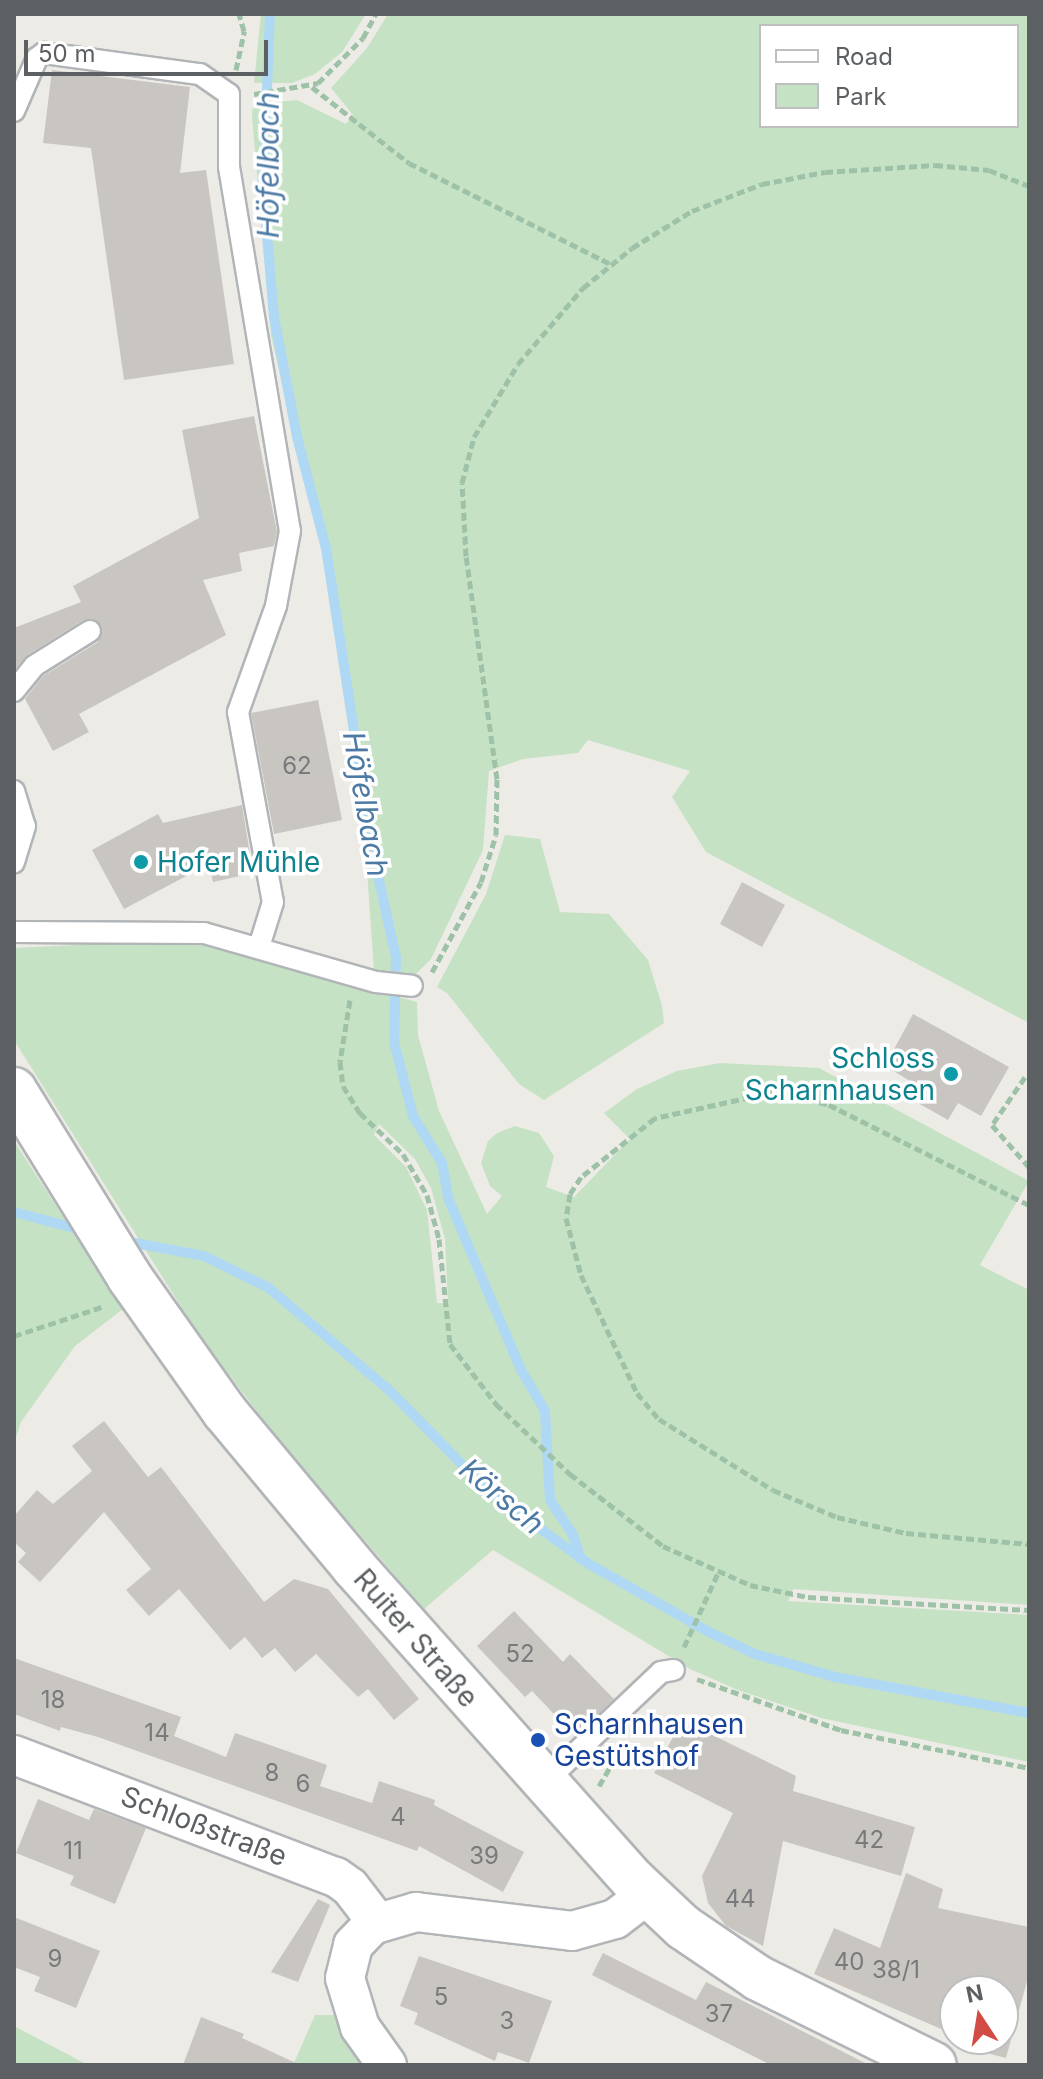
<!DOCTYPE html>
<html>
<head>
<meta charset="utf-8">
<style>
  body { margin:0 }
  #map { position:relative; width:1043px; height:2079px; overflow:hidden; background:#edebe5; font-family:Inter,sans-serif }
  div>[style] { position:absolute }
  .green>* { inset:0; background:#c6e2c5 }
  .stream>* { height:10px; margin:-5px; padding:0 5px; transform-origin:5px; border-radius:5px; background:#aed8f4 }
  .building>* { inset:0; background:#c9c6c2 }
  .path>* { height:5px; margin-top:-2.5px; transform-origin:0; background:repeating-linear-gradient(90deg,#9ec2a8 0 8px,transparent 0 12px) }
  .roads { filter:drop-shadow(2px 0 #b2b5b8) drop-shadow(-2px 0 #b2b5b8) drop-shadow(0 2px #b2b5b8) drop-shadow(0 -2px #b2b5b8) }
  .service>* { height:20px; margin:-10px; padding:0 10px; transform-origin:10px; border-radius:10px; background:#fff }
  .minor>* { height:38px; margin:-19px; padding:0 19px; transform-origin:19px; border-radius:19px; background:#fff }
  .secondary>* { height:44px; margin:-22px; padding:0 22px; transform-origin:22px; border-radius:22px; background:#fff }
  .dots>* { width:22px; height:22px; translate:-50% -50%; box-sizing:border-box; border:4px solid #fff; border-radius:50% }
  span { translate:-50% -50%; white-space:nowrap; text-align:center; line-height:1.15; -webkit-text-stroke:7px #fff; paint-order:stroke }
  .number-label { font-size:24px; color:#787a7b }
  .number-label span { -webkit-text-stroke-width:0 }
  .culture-label { font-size:28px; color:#0d838f }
  .left { translate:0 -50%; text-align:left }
  .right { translate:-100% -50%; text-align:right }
  .street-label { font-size:28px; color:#5d6063 }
  .transit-label { font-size:28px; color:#164399 }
  .water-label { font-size:30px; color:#4d7aa5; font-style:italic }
  .frame { position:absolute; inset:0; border:16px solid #5d6063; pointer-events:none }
  .legend { position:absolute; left:759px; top:24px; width:260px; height:104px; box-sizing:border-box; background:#fff; border:2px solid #bebfc1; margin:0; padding:10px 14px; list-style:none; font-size:24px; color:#5d6063 }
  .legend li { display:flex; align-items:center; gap:16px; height:40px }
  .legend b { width:40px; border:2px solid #bebfc1 }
  .north { position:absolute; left:939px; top:1975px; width:80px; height:80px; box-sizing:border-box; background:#fff; border:2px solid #bebfc1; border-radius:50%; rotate:348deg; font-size:22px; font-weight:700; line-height:32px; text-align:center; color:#5d6063 }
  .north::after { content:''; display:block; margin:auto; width:28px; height:36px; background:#d34b45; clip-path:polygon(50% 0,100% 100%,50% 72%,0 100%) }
  .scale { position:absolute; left:24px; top:40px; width:244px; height:36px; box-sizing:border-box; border:4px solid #5d6063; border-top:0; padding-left:10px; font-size:24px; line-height:28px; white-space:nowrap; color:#5d6063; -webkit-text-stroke:6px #fff; paint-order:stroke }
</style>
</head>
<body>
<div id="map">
  <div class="green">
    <div style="clip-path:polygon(261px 14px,366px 14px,342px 52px,315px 74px,292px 83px,254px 83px)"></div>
    <div style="clip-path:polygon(evenodd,388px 14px,1029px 14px,1029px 1023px,706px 852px,672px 797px,690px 771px,588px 740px,578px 753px,523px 759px,489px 771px,483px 850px,431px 959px,414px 976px,374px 972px,363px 812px,325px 559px,271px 336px,252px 117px,253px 104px,297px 100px,346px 124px,353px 115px,331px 88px,367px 48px,388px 14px,761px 26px,1017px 26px,1017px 126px,761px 126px,761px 26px)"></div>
    <div style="clip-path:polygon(505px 835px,540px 839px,560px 912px,609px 914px,648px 960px,662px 1006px,664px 1023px,544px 1100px,519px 1084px,447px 993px,437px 987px,486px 894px)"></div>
    <div style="clip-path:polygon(evenodd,139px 942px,206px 942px,417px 1002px,418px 1035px,439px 1111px,487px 1214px,502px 1196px,490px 1186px,481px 1163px,488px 1141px,497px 1133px,515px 1126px,539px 1133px,554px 1156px,546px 1187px,574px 1197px,630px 1139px,604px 1113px,637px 1089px,677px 1071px,720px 1063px,819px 1068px,1029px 1181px,980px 1265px,1029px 1290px,1029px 1605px,793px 1589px,788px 1601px,1029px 1615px,1029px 1762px,821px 1718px,738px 1690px,690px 1669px,493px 1550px,424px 1609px,286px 1449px,200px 1337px,14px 1040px,14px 948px,139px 942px,379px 1124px,415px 1159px,431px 1188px,445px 1239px,448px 1303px,437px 1303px,427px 1210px,406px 1167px,374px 1135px,379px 1124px)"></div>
    <div style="clip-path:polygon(14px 1141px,123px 1309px,75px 1346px,21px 1422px,14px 1443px)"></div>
    <div style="clip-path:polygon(315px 2015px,336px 2015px,364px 2065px,293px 2065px)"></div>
    <div style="clip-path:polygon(14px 2026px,69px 2055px,88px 2065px,14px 2065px)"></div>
  </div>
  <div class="stream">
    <div style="left:270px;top:14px;width:174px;rotate:92.3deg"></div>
    <div style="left:263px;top:188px;width:129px;rotate:85.1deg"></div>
    <div style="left:274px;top:317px;width:122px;rotate:79.1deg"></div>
    <div style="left:297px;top:437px;width:115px;rotate:75.4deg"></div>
    <div style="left:326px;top:548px;width:304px;rotate:81.3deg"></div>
    <div style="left:372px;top:849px;width:111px;rotate:77.5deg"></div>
    <div style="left:396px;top:957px;width:85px;rotate:91.3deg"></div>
    <div style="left:394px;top:1042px;width:76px;rotate:75.6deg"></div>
    <div style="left:413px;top:1116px;width:55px;rotate:58.3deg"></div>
    <div style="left:442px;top:1163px;width:36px;rotate:80deg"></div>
    <div style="left:448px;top:1198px;width:185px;rotate:67deg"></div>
    <div style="left:520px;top:1368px;width:50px;rotate:59.8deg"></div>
    <div style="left:545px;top:1411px;width:89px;rotate:86.8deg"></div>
    <div style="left:550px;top:1500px;width:42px;rotate:56.7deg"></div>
    <div style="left:573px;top:1535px;width:25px;rotate:72deg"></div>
    <div style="left:14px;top:1212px;width:73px;rotate:15deg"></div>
    <div style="left:124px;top:1241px;width:81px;rotate:10.6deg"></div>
    <div style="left:204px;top:1256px;width:72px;rotate:26.2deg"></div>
    <div style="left:269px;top:1288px;width:159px;rotate:40.4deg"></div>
    <div style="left:390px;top:1391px;width:139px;rotate:45.6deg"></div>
    <div style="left:487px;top:1490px;width:126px;rotate:36deg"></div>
    <div style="left:589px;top:1564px;width:136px;rotate:29.6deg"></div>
    <div style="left:707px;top:1631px;width:53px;rotate:25.6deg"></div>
    <div style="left:755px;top:1654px;width:83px;rotate:16deg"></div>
    <div style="left:835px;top:1677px;width:197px;rotate:10.5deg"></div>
  </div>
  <div class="building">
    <div style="clip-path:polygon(52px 70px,190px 87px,180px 173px,206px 170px,234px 364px,124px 380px,91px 148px,43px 143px)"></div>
    <div style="clip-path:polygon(254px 416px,277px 532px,274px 546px,239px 553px,242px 571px,203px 580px,226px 635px,79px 714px,89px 732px,53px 751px,25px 699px,43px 676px,98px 642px,101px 625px,83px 620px,27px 655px,14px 670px,14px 628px,81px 602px,73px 586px,199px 518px,182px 430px)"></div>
    <div style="clip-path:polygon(318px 700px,342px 820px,274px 834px,251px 713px)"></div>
    <div style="clip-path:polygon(242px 805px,253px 873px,213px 882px,209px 864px,124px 909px,92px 850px,158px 814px,163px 823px)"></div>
    <div style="clip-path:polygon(742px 882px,785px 905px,762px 947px,720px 924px)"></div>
    <div style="clip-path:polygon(913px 1014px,1009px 1067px,981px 1116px,958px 1103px,948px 1120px,902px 1094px,910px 1081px,885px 1066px)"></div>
    <div style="clip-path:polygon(104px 1421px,148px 1477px,161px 1467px,264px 1602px,294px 1579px,328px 1589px,419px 1699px,394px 1720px,368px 1689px,358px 1697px,316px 1654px,295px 1672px,275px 1648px,262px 1658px,245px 1637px,230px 1650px,179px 1589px,149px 1616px,126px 1590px,151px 1569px,104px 1512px,40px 1582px,18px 1562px,26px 1553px,14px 1542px,14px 1516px,37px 1490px,53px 1504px,92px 1471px,72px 1446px)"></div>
    <div style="clip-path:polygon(514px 1611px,563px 1662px,570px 1654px,614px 1699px,575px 1736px,532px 1691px,525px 1697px,477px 1646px)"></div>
    <div style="clip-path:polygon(14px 1658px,181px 1717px,174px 1736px,226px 1757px,235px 1733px,327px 1765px,320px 1786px,372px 1803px,379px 1781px,435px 1800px,434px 1805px,524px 1852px,503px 1892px,419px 1846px,417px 1851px,98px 1737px,61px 1727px,60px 1731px,14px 1714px)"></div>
    <div style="clip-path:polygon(682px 1720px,796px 1776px,793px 1791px,915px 1827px,901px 1876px,783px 1841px,763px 1946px,726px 1926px,708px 1903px,702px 1876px,733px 1813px,654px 1773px)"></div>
    <div style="clip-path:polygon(38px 1799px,89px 1820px,94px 1809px,146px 1828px,115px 1904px,70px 1885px,74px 1876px,16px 1853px)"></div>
    <div style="clip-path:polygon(906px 1873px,943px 1889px,938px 1908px,1029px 1927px,1029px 1974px,1006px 2058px,967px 2048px,965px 2039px,1003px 2039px,1003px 1991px,955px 1991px,955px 2035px,814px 1974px,834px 1928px,880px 1948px)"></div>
    <div style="clip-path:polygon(318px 1899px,330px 1905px,298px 1982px,271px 1972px)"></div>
    <div style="clip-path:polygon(14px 1917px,100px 1951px,76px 2008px,34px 1991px,40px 1977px,14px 1967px)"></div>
    <div style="clip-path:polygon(603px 1953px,696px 2000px,706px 1982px,869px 2065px,771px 2065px,592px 1975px)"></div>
    <div style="clip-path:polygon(419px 1956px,552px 2001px,529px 2063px,498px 2052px,495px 2061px,414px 2024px,418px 2013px,400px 2006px)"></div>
    <div style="clip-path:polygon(201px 2017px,244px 2034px,242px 2038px,300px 2065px,183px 2065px)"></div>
  </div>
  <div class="path">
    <div style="left:236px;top:70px;width:40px;rotate:-78deg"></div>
    <div style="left:244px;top:31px;width:18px;rotate:-106deg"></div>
    <div style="left:312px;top:87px;width:123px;rotate:38.1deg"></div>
    <div style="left:409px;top:163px;width:226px;rotate:26.6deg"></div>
    <div style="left:254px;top:94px;width:65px;rotate:-9.8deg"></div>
    <div style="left:318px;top:83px;width:64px;rotate:-45deg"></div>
    <div style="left:363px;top:38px;width:27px;rotate:-62deg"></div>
    <div style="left:432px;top:972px;width:102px;rotate:-61.4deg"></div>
    <div style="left:481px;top:882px;width:49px;rotate:-72.3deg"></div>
    <div style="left:496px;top:835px;width:56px;rotate:-89deg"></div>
    <div style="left:497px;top:779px;width:225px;rotate:-97.9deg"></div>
    <div style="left:466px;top:556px;width:73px;rotate:-93.1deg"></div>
    <div style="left:462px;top:483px;width:48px;rotate:-75.4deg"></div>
    <div style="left:474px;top:437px;width:85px;rotate:-58.9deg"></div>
    <div style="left:518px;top:364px;width:100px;rotate:-49.5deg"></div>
    <div style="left:583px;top:288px;width:63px;rotate:-39.2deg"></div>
    <div style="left:632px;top:248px;width:70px;rotate:-31.7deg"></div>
    <div style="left:692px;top:211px;width:75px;rotate:-21.1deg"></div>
    <div style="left:762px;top:184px;width:64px;rotate:-10.8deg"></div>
    <div style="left:825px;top:172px;width:110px;rotate:-3.6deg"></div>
    <div style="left:935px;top:165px;width:54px;rotate:5.3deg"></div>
    <div style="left:989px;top:170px;width:43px;rotate:21.8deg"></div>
    <div style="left:350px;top:1000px;width:63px;rotate:99.2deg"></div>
    <div style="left:340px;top:1062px;width:24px;rotate:83deg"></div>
    <div style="left:343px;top:1086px;width:32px;rotate:58deg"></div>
    <div style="left:360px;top:1113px;width:59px;rotate:43.6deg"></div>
    <div style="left:403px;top:1154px;width:48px;rotate:59.7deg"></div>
    <div style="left:427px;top:1195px;width:46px;rotate:74.7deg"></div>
    <div style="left:439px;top:1239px;width:106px;rotate:84deg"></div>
    <div style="left:450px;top:1344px;width:76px;rotate:52.5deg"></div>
    <div style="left:496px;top:1404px;width:102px;rotate:43.4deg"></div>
    <div style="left:570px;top:1474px;width:118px;rotate:37.7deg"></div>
    <div style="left:663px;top:1546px;width:95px;rotate:24.1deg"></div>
    <div style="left:750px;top:1585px;width:59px;rotate:11.7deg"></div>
    <div style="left:808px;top:1597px;width:221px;rotate:3.4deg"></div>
    <div style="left:1025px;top:1077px;width:58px;rotate:124.5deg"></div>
    <div style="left:992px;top:1125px;width:56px;rotate:48.6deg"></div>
    <div style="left:1029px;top:1205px;width:226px;rotate:-153.4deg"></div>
    <div style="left:827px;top:1104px;width:54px;rotate:-167.2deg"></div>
    <div style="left:774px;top:1092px;width:122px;rotate:167.7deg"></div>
    <div style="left:655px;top:1118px;width:95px;rotate:141.4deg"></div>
    <div style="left:581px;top:1177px;width:20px;rotate:123deg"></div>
    <div style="left:570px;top:1194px;width:24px;rotate:99deg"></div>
    <div style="left:566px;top:1218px;width:59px;rotate:75.3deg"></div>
    <div style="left:581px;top:1275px;width:131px;rotate:64.6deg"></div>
    <div style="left:637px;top:1393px;width:34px;rotate:50deg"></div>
    <div style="left:659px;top:1419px;width:134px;rotate:31.9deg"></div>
    <div style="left:773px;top:1490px;width:69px;rotate:22.9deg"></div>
    <div style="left:837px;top:1517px;width:71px;rotate:13.1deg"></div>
    <div style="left:906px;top:1533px;width:123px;rotate:5.1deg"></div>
    <div style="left:14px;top:1336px;width:95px;rotate:-18.4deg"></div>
    <div style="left:684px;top:1647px;width:81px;rotate:-65.3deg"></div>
    <div style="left:697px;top:1679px;width:153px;rotate:19.5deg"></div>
    <div style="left:841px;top:1730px;width:192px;rotate:11.4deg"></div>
    <div style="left:599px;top:1786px;width:42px;rotate:-59.7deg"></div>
  </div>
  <div class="roads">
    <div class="service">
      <div style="left:14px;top:111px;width:58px;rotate:-66.5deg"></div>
      <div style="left:37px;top:58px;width:9px;rotate:-36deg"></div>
      <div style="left:44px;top:53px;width:157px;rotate:7.7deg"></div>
      <div style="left:200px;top:74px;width:35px;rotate:35deg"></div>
      <div style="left:229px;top:94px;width:73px;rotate:90deg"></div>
      <div style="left:229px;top:167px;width:369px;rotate:80.5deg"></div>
      <div style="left:290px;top:531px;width:76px;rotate:100.6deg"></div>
      <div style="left:276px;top:606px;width:113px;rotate:109.7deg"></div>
      <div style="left:238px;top:712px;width:193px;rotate:79.6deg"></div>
      <div style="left:273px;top:902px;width:47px;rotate:107.3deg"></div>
      <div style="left:14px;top:691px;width:32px;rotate:-51deg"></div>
      <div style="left:34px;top:666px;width:66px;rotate:-32deg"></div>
      <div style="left:14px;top:791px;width:37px;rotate:73deg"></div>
      <div style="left:25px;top:826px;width:38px;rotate:107deg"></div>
      <div style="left:14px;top:932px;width:190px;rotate:0.3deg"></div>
      <div style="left:204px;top:933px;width:179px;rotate:15.9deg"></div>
      <div style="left:376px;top:982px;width:36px;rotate:6deg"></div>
      <div style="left:544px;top:1783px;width:161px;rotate:-43.5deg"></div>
      <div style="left:661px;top:1672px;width:13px;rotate:-9deg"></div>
    </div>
    <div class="minor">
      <div style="left:14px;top:1755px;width:344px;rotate:20.8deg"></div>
      <div style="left:336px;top:1877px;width:17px;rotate:36deg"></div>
      <div style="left:350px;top:1887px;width:44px;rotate:52.4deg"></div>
      <div style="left:387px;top:2065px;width:47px;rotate:-125.4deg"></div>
      <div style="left:360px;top:2027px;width:51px;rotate:-107deg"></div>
      <div style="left:345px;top:1978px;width:34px;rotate:-76deg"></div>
      <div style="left:353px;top:1945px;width:28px;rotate:-46deg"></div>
      <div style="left:372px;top:1925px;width:46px;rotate:-16.5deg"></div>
      <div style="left:416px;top:1912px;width:157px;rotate:6.9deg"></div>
      <div style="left:572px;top:1931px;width:45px;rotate:-15.6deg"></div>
      <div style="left:615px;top:1919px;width:40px;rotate:-37deg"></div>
    </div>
    <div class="secondary">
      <div style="left:14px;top:1090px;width:221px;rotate:58.3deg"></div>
      <div style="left:130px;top:1278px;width:164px;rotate:54.7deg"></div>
      <div style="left:225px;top:1412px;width:202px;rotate:50.2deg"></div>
      <div style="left:354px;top:1567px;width:419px;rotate:48.3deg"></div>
      <div style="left:633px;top:1880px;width:69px;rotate:43.2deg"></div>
      <div style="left:683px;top:1927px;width:91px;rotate:34.2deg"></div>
      <div style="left:758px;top:1978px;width:196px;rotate:26.3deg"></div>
    </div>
  </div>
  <div class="dots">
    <div style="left:141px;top:862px;background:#0f9aa8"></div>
    <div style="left:951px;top:1074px;background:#0f9aa8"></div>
    <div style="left:538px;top:1740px;background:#1a4fb4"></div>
  </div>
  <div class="number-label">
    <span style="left:297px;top:766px">62</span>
    <span style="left:520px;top:1654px">52</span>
    <span style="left:53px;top:1700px">18</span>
    <span style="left:157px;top:1733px">14</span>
    <span style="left:272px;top:1773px">8</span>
    <span style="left:303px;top:1784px">6</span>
    <span style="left:398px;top:1817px">4</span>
    <span style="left:869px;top:1840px">42</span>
    <span style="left:73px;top:1851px">11</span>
    <span style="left:484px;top:1856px">39</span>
    <span style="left:740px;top:1899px">44</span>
    <span style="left:55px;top:1959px">9</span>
    <span style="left:849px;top:1962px">40</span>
    <span style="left:896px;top:1970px">38/1</span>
    <span style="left:441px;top:1997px">5</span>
    <span style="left:719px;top:2014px">37</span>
    <span style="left:507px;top:2021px">3</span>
  </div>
  <div class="culture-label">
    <span class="left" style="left:157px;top:862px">Hofer Mühle</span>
    <span class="right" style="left:935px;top:1074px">Schloss<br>Scharnhausen</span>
  </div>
  <div class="street-label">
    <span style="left:416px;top:1638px;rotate:49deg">Ruiter Straße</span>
    <span style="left:204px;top:1826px;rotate:21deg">Schloßstraße</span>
  </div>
  <div class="transit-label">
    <span class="left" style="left:554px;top:1740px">Scharnhausen<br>Gestütshof</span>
  </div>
  <div class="water-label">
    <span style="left:268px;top:165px;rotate:-90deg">Höfelbach</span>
    <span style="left:366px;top:804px;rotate:80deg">Höfelbach</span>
    <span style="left:502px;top:1496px;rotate:40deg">Körsch</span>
  </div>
  <div class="frame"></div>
  <ul class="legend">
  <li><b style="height:10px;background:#fff"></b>Road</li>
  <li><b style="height:22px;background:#c6e2c5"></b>Park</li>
  </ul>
  <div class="north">N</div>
  <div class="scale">50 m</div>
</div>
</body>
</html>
